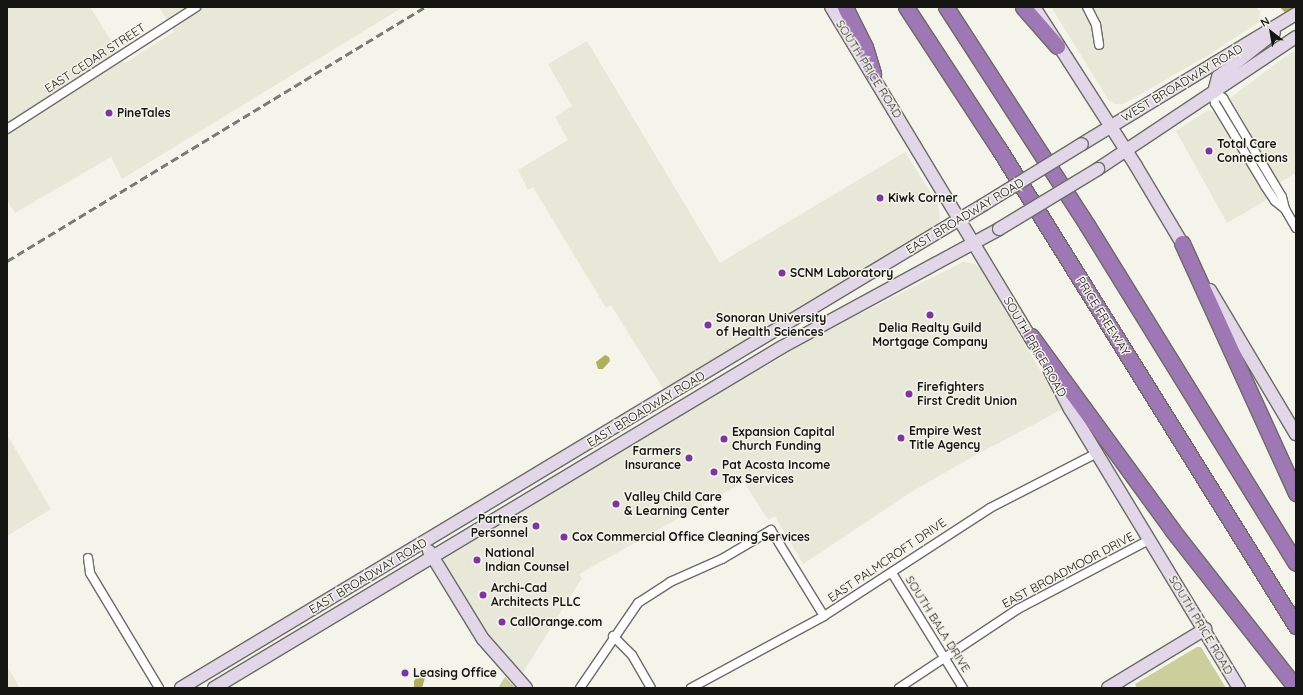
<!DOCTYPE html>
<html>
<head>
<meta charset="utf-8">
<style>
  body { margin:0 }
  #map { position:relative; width:1303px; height:695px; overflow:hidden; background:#f4f4eb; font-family:Quicksand,sans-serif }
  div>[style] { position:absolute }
  .built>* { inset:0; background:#e7e8d8 }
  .green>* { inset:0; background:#cccf9c }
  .water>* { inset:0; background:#aeb05c }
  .canal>* { height:8px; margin:-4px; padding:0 4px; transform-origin:4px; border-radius:4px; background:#aeb05c }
  .roads { filter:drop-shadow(1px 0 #6b6c64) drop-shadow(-1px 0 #6b6c64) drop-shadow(0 1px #6b6c64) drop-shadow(0 -1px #6b6c64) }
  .street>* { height:8px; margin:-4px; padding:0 4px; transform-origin:4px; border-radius:4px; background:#fff }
  .secondary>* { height:12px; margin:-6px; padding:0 6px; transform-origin:6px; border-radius:6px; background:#e2d6e9 }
  .highway>* { height:15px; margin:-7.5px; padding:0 7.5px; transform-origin:7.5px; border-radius:7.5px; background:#9e77b5 }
  .rail>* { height:2.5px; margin-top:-1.25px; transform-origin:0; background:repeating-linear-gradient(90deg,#7a7a75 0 8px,transparent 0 12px) }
  .bridges { filter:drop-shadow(1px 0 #6b6c64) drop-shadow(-1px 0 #6b6c64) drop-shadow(0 1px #6b6c64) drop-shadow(0 -1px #6b6c64) }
  .secondary-bridge>* { height:12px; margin:-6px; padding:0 6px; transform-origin:6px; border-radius:6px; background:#e2d6e9 }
  .dots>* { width:11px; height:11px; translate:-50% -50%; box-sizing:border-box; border:2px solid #f4f4eb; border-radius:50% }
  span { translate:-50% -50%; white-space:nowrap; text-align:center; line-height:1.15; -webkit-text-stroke:3px #f4f4eb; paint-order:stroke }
  .street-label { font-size:12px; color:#151512 }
  .poi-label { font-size:12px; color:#151512; font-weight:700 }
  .left { translate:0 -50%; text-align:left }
  .right { translate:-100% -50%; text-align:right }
  .frame { position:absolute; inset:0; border:8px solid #151512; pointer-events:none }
  .north { position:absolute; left:1251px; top:12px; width:40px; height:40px; -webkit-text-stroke:3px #f4f4eb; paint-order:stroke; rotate:329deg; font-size:11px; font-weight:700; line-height:16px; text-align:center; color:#151512 }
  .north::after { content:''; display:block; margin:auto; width:14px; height:18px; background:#151512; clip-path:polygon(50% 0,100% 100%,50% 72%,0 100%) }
</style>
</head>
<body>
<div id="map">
  <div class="built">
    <div style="clip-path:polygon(7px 7px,90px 7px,125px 63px,174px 32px,159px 7px,403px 7px,122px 179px,111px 157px,15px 213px,7px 200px)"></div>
    <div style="clip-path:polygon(1051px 7px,1255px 7px,1260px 11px,1259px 22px,1212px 53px,1123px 104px,1114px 104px,1108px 99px)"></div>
    <div style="clip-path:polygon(587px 41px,720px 263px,905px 152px,938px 204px,940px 220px,935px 228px,664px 390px,611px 305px,606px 308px,533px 187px,528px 190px,518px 170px,568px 140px,555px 117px,572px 106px,548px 64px)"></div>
    <div style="clip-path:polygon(1296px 49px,1296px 173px,1279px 183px,1230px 98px)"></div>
    <div style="clip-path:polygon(1208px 110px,1215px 113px,1268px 199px,1227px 223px,1176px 131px)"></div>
    <div style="clip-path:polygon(963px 262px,975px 264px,980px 268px,1063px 409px,974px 456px,911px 492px,803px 564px,775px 516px,768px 520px,744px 482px,579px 574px,582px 578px,522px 674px,489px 637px,446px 566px,443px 560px,445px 556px,706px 399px,779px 359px,796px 346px)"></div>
    <div style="clip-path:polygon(7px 435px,51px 509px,7px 536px)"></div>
    <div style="clip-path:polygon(7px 666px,20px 688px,7px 688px)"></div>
  </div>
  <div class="green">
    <div style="clip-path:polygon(1197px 647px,1201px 647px,1226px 688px,1137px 688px,1135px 684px)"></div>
    <div style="clip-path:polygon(505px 677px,516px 688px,498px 688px)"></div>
  </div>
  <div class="water">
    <div style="clip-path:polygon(605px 355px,609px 357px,610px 361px,603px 369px,598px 369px,596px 362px)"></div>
    <div style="clip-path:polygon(420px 671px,426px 674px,422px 688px,414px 688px,414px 681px)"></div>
  </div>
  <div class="canal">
    <div style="left:1285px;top:7px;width:14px;rotate:39deg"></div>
  </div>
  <div class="roads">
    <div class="street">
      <div style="left:1087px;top:7px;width:20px;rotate:63deg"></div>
      <div style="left:1096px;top:25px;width:20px;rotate:81deg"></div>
      <div style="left:1214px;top:92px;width:11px;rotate:34deg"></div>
      <div style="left:1223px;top:98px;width:115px;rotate:59.2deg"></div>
      <div style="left:1282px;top:197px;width:12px;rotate:76deg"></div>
      <div style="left:1285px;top:209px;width:22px;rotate:60deg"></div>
      <div style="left:1214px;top:92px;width:11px;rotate:85deg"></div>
      <div style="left:1215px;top:103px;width:97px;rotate:58.9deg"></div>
      <div style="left:1265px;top:186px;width:18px;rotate:56deg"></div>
      <div style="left:1275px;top:201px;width:13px;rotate:39deg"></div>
      <div style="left:7px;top:129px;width:225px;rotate:-32.8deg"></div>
      <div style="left:88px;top:558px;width:15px;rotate:82deg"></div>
      <div style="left:90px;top:573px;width:134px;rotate:59deg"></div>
      <div style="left:892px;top:573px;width:135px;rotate:58.3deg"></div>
      <div style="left:613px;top:636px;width:27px;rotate:45deg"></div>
      <div style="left:632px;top:655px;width:38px;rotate:60deg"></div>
      <div style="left:580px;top:688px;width:103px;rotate:-55.7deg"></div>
      <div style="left:638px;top:603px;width:38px;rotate:-33deg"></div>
      <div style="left:670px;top:582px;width:57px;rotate:-23.9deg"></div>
      <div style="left:722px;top:559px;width:57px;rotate:-30.6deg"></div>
      <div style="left:771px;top:530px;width:101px;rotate:58.4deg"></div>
      <div style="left:691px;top:688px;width:151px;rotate:-28.4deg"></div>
      <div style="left:824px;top:616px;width:198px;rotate:-33deg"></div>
      <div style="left:990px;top:508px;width:120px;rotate:-27.2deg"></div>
      <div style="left:899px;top:688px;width:143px;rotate:-33.6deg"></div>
      <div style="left:1018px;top:609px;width:148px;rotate:-27.8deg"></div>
    </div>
    <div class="secondary">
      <div style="left:831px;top:7px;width:393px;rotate:58.9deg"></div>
      <div style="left:1034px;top:7px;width:189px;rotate:57.3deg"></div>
      <div style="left:1136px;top:166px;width:98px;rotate:59.2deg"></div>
      <div style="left:1214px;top:92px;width:16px;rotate:-75deg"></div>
      <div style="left:1218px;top:77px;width:71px;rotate:-38.2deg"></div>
      <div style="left:1082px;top:144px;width:250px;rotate:-31.3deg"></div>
      <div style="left:1098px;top:169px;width:238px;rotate:-33.7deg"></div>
      <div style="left:1210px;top:290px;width:168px;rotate:59.2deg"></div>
      <div style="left:1050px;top:371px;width:43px;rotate:62.2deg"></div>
      <div style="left:1070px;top:409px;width:326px;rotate:58.8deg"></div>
      <div style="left:429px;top:551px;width:103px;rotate:58.5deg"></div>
      <div style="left:483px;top:639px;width:65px;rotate:48.7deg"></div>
      <div style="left:181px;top:688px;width:936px;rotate:-31.06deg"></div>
      <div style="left:214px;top:688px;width:662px;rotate:-30.98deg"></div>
      <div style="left:782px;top:347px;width:247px;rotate:-28.5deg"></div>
      <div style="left:1108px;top:688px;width:114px;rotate:-31.3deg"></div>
    </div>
    <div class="highway">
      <div style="left:845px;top:7px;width:45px;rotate:63.4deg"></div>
      <div style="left:865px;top:47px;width:28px;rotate:73deg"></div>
      <div style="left:906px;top:7px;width:170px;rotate:56.8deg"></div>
      <div style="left:999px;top:149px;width:562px;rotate:58.09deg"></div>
      <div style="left:946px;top:7px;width:260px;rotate:57.1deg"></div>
      <div style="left:1087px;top:225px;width:397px;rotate:58.3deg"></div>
      <div style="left:1023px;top:7px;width:52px;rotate:48.9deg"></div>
      <div style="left:1182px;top:243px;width:275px;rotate:65.5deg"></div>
      <div style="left:1031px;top:336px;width:241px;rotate:53.9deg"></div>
      <div style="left:1173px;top:531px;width:199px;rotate:51.9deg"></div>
    </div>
  </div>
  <div class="rail">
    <div style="left:7px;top:261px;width:488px;rotate:-31.3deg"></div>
  </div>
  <div class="bridges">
    <div class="secondary-bridge">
      <div style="left:983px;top:205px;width:116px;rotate:-31.6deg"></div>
      <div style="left:999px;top:229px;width:116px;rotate:-31.2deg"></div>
    </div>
  </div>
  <div class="dots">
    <div style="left:109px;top:113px;background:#7f33a4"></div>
    <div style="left:1209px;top:151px;background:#7f33a4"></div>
    <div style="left:880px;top:198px;background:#7f33a4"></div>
    <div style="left:782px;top:273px;background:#7f33a4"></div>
    <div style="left:930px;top:315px;background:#7f33a4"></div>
    <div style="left:708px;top:325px;background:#7f33a4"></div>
    <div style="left:909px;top:394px;background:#7f33a4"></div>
    <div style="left:901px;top:438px;background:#7f33a4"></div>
    <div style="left:724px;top:439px;background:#7f33a4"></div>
    <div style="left:689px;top:458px;background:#7f33a4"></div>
    <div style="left:714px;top:472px;background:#7f33a4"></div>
    <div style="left:616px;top:504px;background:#7f33a4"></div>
    <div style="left:536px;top:526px;background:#7f33a4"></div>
    <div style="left:564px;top:537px;background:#7f33a4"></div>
    <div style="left:477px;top:560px;background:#7f33a4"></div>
    <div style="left:483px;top:595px;background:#7f33a4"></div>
    <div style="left:502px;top:622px;background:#7f33a4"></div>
    <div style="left:405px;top:673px;background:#7f33a4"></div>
  </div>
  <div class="street-label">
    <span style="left:95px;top:58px;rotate:-33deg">EAST CEDAR STREET</span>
    <span style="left:869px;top:69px;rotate:58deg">SOUTH PRICE ROAD</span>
    <span style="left:1182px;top:83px;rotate:-31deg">WEST BROADWAY ROAD</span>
    <span style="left:965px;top:216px;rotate:-31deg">EAST BROADWAY ROAD</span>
    <span style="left:1103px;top:316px;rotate:58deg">PRICE FREEWAY</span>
    <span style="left:1035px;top:347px;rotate:60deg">SOUTH PRICE ROAD</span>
    <span style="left:646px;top:409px;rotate:-31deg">EAST BROADWAY ROAD</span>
    <span style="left:887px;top:560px;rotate:-34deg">EAST PALMCROFT DRIVE</span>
    <span style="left:1068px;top:570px;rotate:-28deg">EAST BROADMOOR DRIVE</span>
    <span style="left:368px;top:576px;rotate:-31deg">EAST BROADWAY ROAD</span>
    <span style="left:938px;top:624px;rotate:58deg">SOUTH BALA DRIVE</span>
    <span style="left:1201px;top:625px;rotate:59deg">SOUTH PRICE ROAD</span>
  </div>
  <div class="poi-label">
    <span class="left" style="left:117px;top:113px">PineTales</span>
    <span class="left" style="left:1217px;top:151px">Total Care<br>Connections</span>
    <span class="left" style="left:888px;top:198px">Kiwk Corner</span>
    <span class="left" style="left:790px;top:273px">SCNM Laboratory</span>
    <span class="left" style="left:716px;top:325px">Sonoran University<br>of Health Sciences</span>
    <span style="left:930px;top:335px">Delia Realty Guild<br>Mortgage Company</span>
    <span class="left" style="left:917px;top:394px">Firefighters<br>First Credit Union</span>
    <span class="left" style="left:909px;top:438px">Empire West<br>Title Agency</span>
    <span class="left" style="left:732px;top:439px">Expansion Capital<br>Church Funding</span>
    <span class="right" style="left:681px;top:458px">Farmers<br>Insurance</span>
    <span class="left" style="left:722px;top:472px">Pat Acosta Income<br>Tax Services</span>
    <span class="left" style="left:624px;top:504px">Valley Child Care<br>&amp; Learning Center</span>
    <span class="right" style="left:528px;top:526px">Partners<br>Personnel</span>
    <span class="left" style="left:572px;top:537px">Cox Commercial Office Cleaning Services</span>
    <span class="left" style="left:485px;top:560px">National<br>Indian Counsel</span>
    <span class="left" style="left:491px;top:595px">Archi-Cad<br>Architects PLLC</span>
    <span class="left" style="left:510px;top:622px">CallOrange.com</span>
    <span class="left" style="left:413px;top:673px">Leasing Office</span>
  </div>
  <div class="frame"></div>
  <div class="north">N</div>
</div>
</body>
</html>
